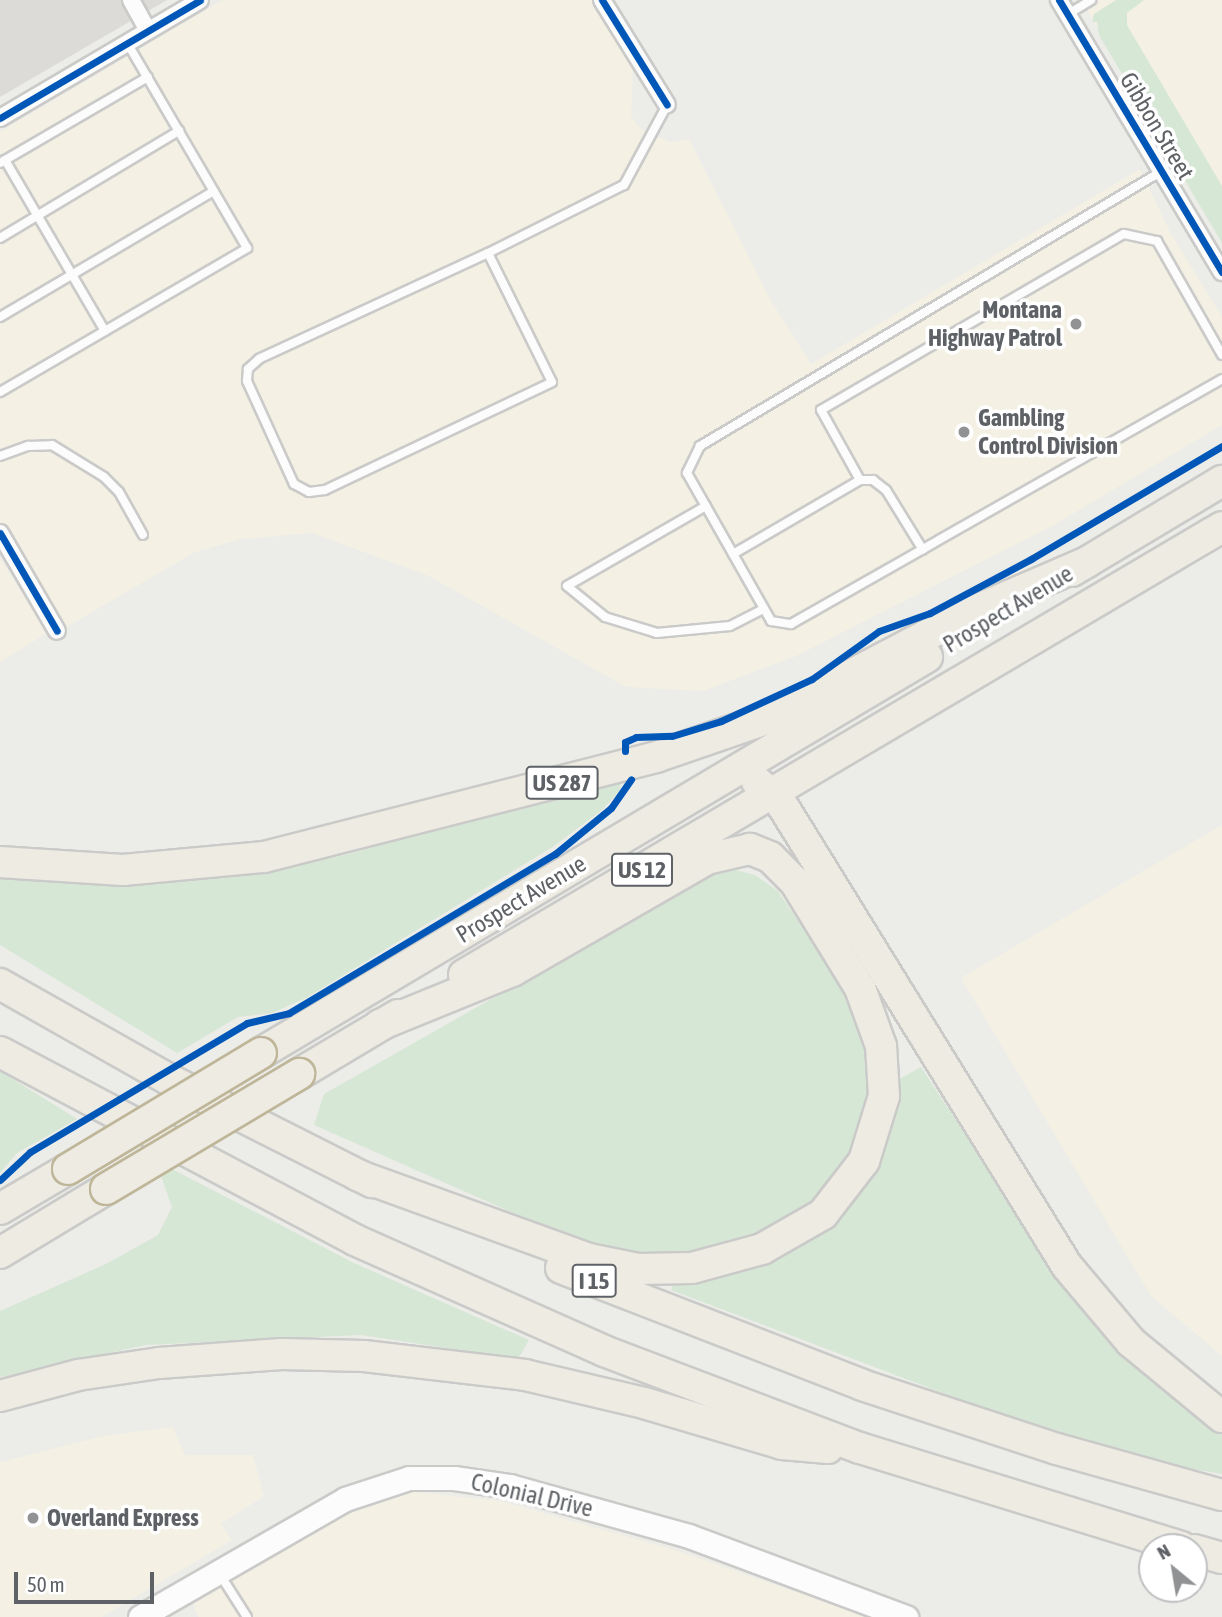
<!DOCTYPE html>
<html>
<head>
<meta charset="utf-8">
<style>
  body { margin:0 }
  #map { position:relative; width:1222px; height:1617px; overflow:hidden; background:#ecece8; font-family:"Asap Condensed",sans-serif }
  div>[style] { position:absolute }
  .commercial>* { inset:0; background:#f4f1e4 }
  .industrial>* { inset:0; background:#dcdbd8 }
  .green>* { inset:0; background:#d7e7d6 }
  .roads { filter:drop-shadow(2px 0 #cacac9) drop-shadow(-2px 0 #cacac9) drop-shadow(0 2px #cacac9) drop-shadow(0 -2px #cacac9) }
  .lane>* { height:8px; margin:-4px; padding:0 4px; transform-origin:4px; border-radius:4px; background:#fcfcfc }
  .street>* { height:16px; margin:-8px; padding:0 8px; transform-origin:8px; border-radius:8px; background:#fcfcfc }
  .secondary>* { height:23px; margin:-11.5px; padding:0 11.5px; transform-origin:11.5px; border-radius:11.5px; background:#fcfcfc }
  .highway>* { height:30px; margin:-15px; padding:0 15px; transform-origin:15px; border-radius:15px; background:#eeebe3 }
  .bridges { filter:drop-shadow(2px 0 #bfb699) drop-shadow(-2px 0 #bfb699) drop-shadow(0 2px #bfb699) drop-shadow(0 -2px #bfb699) }
  .highway-bridge>* { height:30px; margin:-15px; padding:0 15px; transform-origin:15px; border-radius:15px; background:#eeebe3 }
  .cycleway>* { height:7px; margin:-3.5px; padding:0 3.5px; transform-origin:3.5px; border-radius:3.5px; background:#0057b8 }
  .dots>* { width:19px; height:19px; translate:-50% -50%; box-sizing:border-box; border:4px solid #fff; border-radius:50% }
  span { translate:-50% -50%; white-space:nowrap; text-align:center; line-height:1.15; -webkit-text-stroke:7px #fff; paint-order:stroke }
  .shield-label span { padding:2px 5px; background:#fff; border:2px solid; border-radius:5px; -webkit-text-stroke-width:0 }
  .shield-label { font-size:23px; color:#5e6165; font-weight:700 }
  .street-label { font-size:24px; color:#5e6165 }
  .poi-label { font-size:24px; color:#5e6165; font-weight:700 }
  .right { translate:-100% -50%; text-align:right }
  .left { translate:0 -50%; text-align:left }
  .north { position:absolute; left:1138px; top:1533px; width:70px; height:70px; box-sizing:border-box; background:#fff; border:2px solid #bfc0c1; border-radius:50%; rotate:330deg; font-size:19px; font-weight:700; line-height:28px; text-align:center; color:#5e6165 }
  .north::after { content:''; display:block; margin:auto; width:24px; height:32px; background:#909293; clip-path:polygon(50% 0,100% 100%,50% 72%,0 100%) }
  .scale { position:absolute; left:14px; top:1572px; width:140px; height:32px; box-sizing:border-box; border:4px solid #5e6165; border-top:0; padding-left:9px; font-size:21px; line-height:24px; white-space:nowrap; color:#5e6165; -webkit-text-stroke:5px #fff; paint-order:stroke }
</style>
</head>
<body>
<div id="map">
  <div class="commercial">
    <div style="clip-path:polygon(223px 0,591px 0,633px 69px,631px 116px,641px 129px,670px 142px,689px 139px,770px 299px,811px 364px,1140px 169px,1170px 232px,1222px 317px,1222px 425px,1054px 525px,796px 656px,703px 691px,626px 687px,429px 576px,312px 533px,242px 539px,195px 552px,63px 629px,0 522px,0 132px)"></div>
    <div style="clip-path:polygon(1081px 0,1222px 0,1222px 235px)"></div>
    <div style="clip-path:polygon(0 558px,47px 633px,0 662px)"></div>
    <div style="clip-path:polygon(1222px 825px,1222px 1356px,1151px 1296px,961px 978px)"></div>
    <div style="clip-path:polygon(173px 1427px,185px 1455px,253px 1455px,264px 1496px,221px 1524px,232px 1540px,102px 1617px,0 1617px,0 1462px,103px 1436px)"></div>
    <div style="clip-path:polygon(414px 1492px,501px 1501px,678px 1551px,867px 1617px,199px 1617px,195px 1612px,194px 1603px,213px 1588px,327px 1521px)"></div>
  </div>
  <div class="industrial">
    <div style="clip-path:polygon(0 0,167px 0,0 97px)"></div>
  </div>
  <div class="green">
    <div style="clip-path:polygon(1116px 0,1144px 0,1127px 13px,1127px 25px,1222px 186px,1222px 243px,1099px 35px,1097px 22px,1092px 22px,1094px 14px)"></div>
    <div style="clip-path:polygon(621px 779px,620px 791px,602px 810px,554px 846px,306px 998px,272px 1013px,238px 1017px,177px 1053px,0 945px,0 875px,147px 880px,234px 877px,345px 855px)"></div>
    <div style="clip-path:polygon(736px 870px,755px 875px,778px 891px,842px 986px,872px 1062px,868px 1111px,856px 1158px,829px 1191px,797px 1218px,740px 1243px,680px 1258px,597px 1250px,314px 1125px,324px 1094px,706px 877px)"></div>
    <div style="clip-path:polygon(921px 1067px,1059px 1278px,1222px 1430px,1222px 1474px,1140px 1460px,951px 1396px,671px 1290px,675px 1281px,724px 1275px,763px 1262px,806px 1239px,894px 1082px)"></div>
    <div style="clip-path:polygon(0 1071px,77px 1119px,17px 1153px,0 1173px)"></div>
    <div style="clip-path:polygon(170px 1168px,354px 1263px,529px 1340px,518px 1359px,361px 1335px,146px 1345px,0 1377px,0 1311px,106px 1264px,158px 1235px,172px 1207px,160px 1174px)"></div>
  </div>
  <div class="roads">
    <div class="lane">
      <div style="left:1068px;top:14px;width:27px;rotate:-31deg"></div>
      <div style="left:5px;top:160px;width:198px;rotate:59.7deg"></div>
      <div style="left:0;top:163px;width:171px;rotate:-30.2deg"></div>
      <div style="left:1162px;top:171px;width:538px;rotate:149.24deg"></div>
      <div style="left:700px;top:446px;width:30px;rotate:116deg"></div>
      <div style="left:687px;top:473px;width:170px;rotate:60.4deg"></div>
      <div style="left:771px;top:621px;width:20px;rotate:9deg"></div>
      <div style="left:791px;top:624px;width:496px;rotate:-29.6deg"></div>
      <div style="left:0;top:238px;width:209px;rotate:-30.9deg"></div>
      <div style="left:488px;top:253px;width:252px;rotate:155.2deg"></div>
      <div style="left:259px;top:359px;width:15px;rotate:138deg"></div>
      <div style="left:248px;top:369px;width:12px;rotate:95deg"></div>
      <div style="left:247px;top:381px;width:113px;rotate:65.5deg"></div>
      <div style="left:294px;top:484px;width:17px;rotate:28deg"></div>
      <div style="left:309px;top:492px;width:16px;rotate:-7deg"></div>
      <div style="left:325px;top:490px;width:251px;rotate:-25.4deg"></div>
      <div style="left:552px;top:382px;width:144px;rotate:-116.4deg"></div>
      <div style="left:488px;top:253px;width:152px;rotate:-26.6deg"></div>
      <div style="left:624px;top:185px;width:91px;rotate:-61.7deg"></div>
      <div style="left:0;top:317px;width:248px;rotate:-30.5deg"></div>
      <div style="left:0;top:392px;width:286px;rotate:-30.2deg"></div>
      <div style="left:247px;top:248px;width:238px;rotate:-120.3deg"></div>
      <div style="left:0;top:456px;width:30px;rotate:-20deg"></div>
      <div style="left:28px;top:446px;width:24px;rotate:-2deg"></div>
      <div style="left:52px;top:445px;width:61px;rotate:31.6deg"></div>
      <div style="left:104px;top:477px;width:21px;rotate:45deg"></div>
      <div style="left:119px;top:492px;width:49px;rotate:60.8deg"></div>
      <div style="left:860px;top:480px;width:80px;rotate:-119.1deg"></div>
      <div style="left:821px;top:410px;width:350px;rotate:-30.2deg"></div>
      <div style="left:1124px;top:234px;width:34px;rotate:12deg"></div>
      <div style="left:1157px;top:241px;width:131px;rotate:60.3deg"></div>
      <div style="left:706px;top:506px;width:160px;rotate:150.1deg"></div>
      <div style="left:567px;top:586px;width:49px;rotate:39.2deg"></div>
      <div style="left:605px;top:617px;width:54px;rotate:17.1deg"></div>
      <div style="left:657px;top:633px;width:73px;rotate:-5.5deg"></div>
      <div style="left:730px;top:626px;width:38px;rotate:-27deg"></div>
      <div style="left:733px;top:554px;width:147px;rotate:-30.2deg"></div>
      <div style="left:860px;top:480px;width:13px"></div>
      <div style="left:873px;top:480px;width:16px;rotate:38deg"></div>
      <div style="left:886px;top:490px;width:70px;rotate:58.3deg"></div>
      <div style="left:219px;top:1573px;width:52px;rotate:57.5deg"></div>
    </div>
    <div class="street">
      <div style="left:131px;top:0;width:35px;rotate:61deg"></div>
      <div style="left:602px;top:0;width:123px;rotate:58.2deg"></div>
      <div style="left:1059px;top:0;width:317px;rotate:59.1deg"></div>
      <div style="left:0;top:118px;width:232px;rotate:-30.5deg"></div>
      <div style="left:0;top:533px;width:113px;rotate:59.8deg"></div>
    </div>
    <div class="secondary">
      <div style="left:140px;top:1617px;width:237px;rotate:-29.9deg"></div>
      <div style="left:345px;top:1499px;width:67px;rotate:-18.2deg"></div>
      <div style="left:409px;top:1478px;width:45px"></div>
      <div style="left:454px;top:1478px;width:57px;rotate:8.1deg"></div>
      <div style="left:510px;top:1486px;width:186px;rotate:15.6deg"></div>
      <div style="left:689px;top:1536px;width:232px;rotate:20.5deg"></div>
    </div>
    <div class="highway">
      <div style="left:1072px;top:571px;width:175px;rotate:-31deg"></div>
      <div style="left:757px;top:782px;width:32px;rotate:41deg"></div>
      <div style="left:781px;top:803px;width:544px;rotate:58.3deg"></div>
      <div style="left:1067px;top:1266px;width:99px;rotate:49.9deg"></div>
      <div style="left:1131px;top:1342px;width:118px;rotate:39.5deg"></div>
      <div style="left:0;top:862px;width:123px;rotate:3.7deg"></div>
      <div style="left:123px;top:870px;width:142px;rotate:-5.3deg"></div>
      <div style="left:264px;top:857px;width:405px;rotate:-14.3deg"></div>
      <div style="left:656px;top:757px;width:120px;rotate:-19deg"></div>
      <div style="left:769px;top:718px;width:224px;rotate:-27.7deg"></div>
      <div style="left:967px;top:614px;width:131px;rotate:-23.4deg"></div>
      <div style="left:464px;top:975px;width:880px;rotate:-30.58deg"></div>
      <div style="left:0;top:984px;width:193px;rotate:29.5deg"></div>
      <div style="left:168px;top:1079px;width:229px;rotate:26.8deg"></div>
      <div style="left:0;top:1052px;width:402px;rotate:27.9deg"></div>
      <div style="left:355px;top:1240px;width:273px;rotate:24deg"></div>
      <div style="left:604px;top:1351px;width:274px;rotate:20.8deg"></div>
      <div style="left:860px;top:1448px;width:336px;rotate:17.1deg"></div>
      <div style="left:261px;top:1053px;width:775px;rotate:-30.74deg"></div>
      <div style="left:299px;top:1074px;width:115px;rotate:-30.8deg"></div>
      <div style="left:357px;top:1175px;width:247px;rotate:19.9deg"></div>
      <div style="left:589px;top:1259px;width:50px;rotate:11.5deg"></div>
      <div style="left:638px;top:1269px;width:54px;rotate:-1.1deg"></div>
      <div style="left:692px;top:1268px;width:73px;rotate:-15.2deg"></div>
      <div style="left:762px;top:1249px;width:70px;rotate:-29.8deg"></div>
      <div style="left:823px;top:1214px;width:67px;rotate:-52.3deg"></div>
      <div style="left:864px;top:1161px;width:68px;rotate:-72.9deg"></div>
      <div style="left:884px;top:1096px;width:50px;rotate:-93.4deg"></div>
      <div style="left:881px;top:1046px;width:62px;rotate:-109.9deg"></div>
      <div style="left:860px;top:988px;width:124px;rotate:-121.5deg"></div>
      <div style="left:795px;top:882px;width:35px;rotate:-135deg"></div>
      <div style="left:770px;top:857px;width:22px;rotate:-158deg"></div>
      <div style="left:750px;top:849px;width:44px;rotate:166.9deg"></div>
      <div style="left:707px;top:859px;width:225px;rotate:150.1deg"></div>
      <div style="left:512px;top:971px;width:143px;rotate:157.8deg"></div>
      <div style="left:0;top:1209px;width:79px;rotate:-30.5deg"></div>
      <div style="left:0;top:1253px;width:124px;rotate:-31.1deg"></div>
      <div style="left:561px;top:1268px;width:323px;rotate:21.2deg"></div>
      <div style="left:862px;top:1385px;width:205px;rotate:18.2deg"></div>
      <div style="left:1057px;top:1449px;width:171px;rotate:15.6deg"></div>
      <div style="left:0;top:1396px;width:81px;rotate:-15.1deg"></div>
      <div style="left:78px;top:1375px;width:82px;rotate:-8.4deg"></div>
      <div style="left:159px;top:1363px;width:123px;rotate:-4.2deg"></div>
      <div style="left:282px;top:1354px;width:82px;rotate:1.4deg"></div>
      <div style="left:364px;top:1356px;width:162px;rotate:6.7deg"></div>
      <div style="left:525px;top:1375px;width:122px;rotate:13.2deg"></div>
      <div style="left:644px;top:1403px;width:144px;rotate:16.5deg"></div>
      <div style="left:782px;top:1444px;width:46px;rotate:5deg"></div>
      <div style="left:1194px;top:1550px;width:29px;rotate:16deg"></div>
    </div>
  </div>
  <div class="bridges">
    <div class="highway-bridge">
      <div style="left:68px;top:1169px;width:225px;rotate:-31deg"></div>
      <div style="left:106px;top:1189px;width:225px;rotate:-30.8deg"></div>
    </div>
  </div>
  <div class="cycleway">
    <div style="left:602px;top:0;width:123px;rotate:58.2deg"></div>
    <div style="left:1059px;top:0;width:317px;rotate:59.1deg"></div>
    <div style="left:0;top:118px;width:232px;rotate:-30.5deg"></div>
    <div style="left:0;top:533px;width:113px;rotate:59.8deg"></div>
    <div style="left:625px;top:751px;width:9px;rotate:-90deg"></div>
    <div style="left:625px;top:742px;width:12px;rotate:-24deg"></div>
    <div style="left:636px;top:737px;width:36px;rotate:-2deg"></div>
    <div style="left:672px;top:736px;width:51px;rotate:-17deg"></div>
    <div style="left:721px;top:721px;width:100px;rotate:-24.8deg"></div>
    <div style="left:812px;top:679px;width:82px;rotate:-35.6deg"></div>
    <div style="left:879px;top:631px;width:54px;rotate:-19.4deg"></div>
    <div style="left:930px;top:613px;width:115px;rotate:-28.1deg"></div>
    <div style="left:1031px;top:559px;width:222px;rotate:-30.6deg"></div>
    <div style="left:0;top:1180px;width:41px;rotate:-43deg"></div>
    <div style="left:30px;top:1152px;width:252px;rotate:-30.7deg"></div>
    <div style="left:247px;top:1023px;width:43px;rotate:-13.4deg"></div>
    <div style="left:289px;top:1013px;width:310px;rotate:-30.9deg"></div>
    <div style="left:555px;top:854px;width:72px;rotate:-39.4deg"></div>
    <div style="left:611px;top:808px;width:35px;rotate:-55deg"></div>
  </div>
  <div class="dots">
    <div style="left:1076px;top:324px;background:#909293"></div>
    <div style="left:964px;top:432px;background:#909293"></div>
    <div style="left:33px;top:1518px;background:#909293"></div>
  </div>
  <div class="shield-label">
    <span style="left:562px;top:783px">US 287</span>
    <span style="left:642px;top:870px">US 12</span>
    <span style="left:594px;top:1281px">I 15</span>
  </div>
  <div class="street-label">
    <span style="left:1157px;top:126px;rotate:59deg">Gibbon Street</span>
    <span style="left:1008px;top:609px;rotate:-31deg">Prospect Avenue</span>
    <span style="left:521px;top:899px;rotate:-31deg">Prospect Avenue</span>
    <span style="left:532px;top:1495px;rotate:13deg">Colonial Drive</span>
  </div>
  <div class="poi-label">
    <span class="right" style="left:1062px;top:324px">Montana<br>Highway Patrol</span>
    <span class="left" style="left:978px;top:432px">Gambling<br>Control Division</span>
    <span class="left" style="left:47px;top:1518px">Overland Express</span>
  </div>
  <div class="north">N</div>
  <div class="scale">50 m</div>
</div>
</body>
</html>
